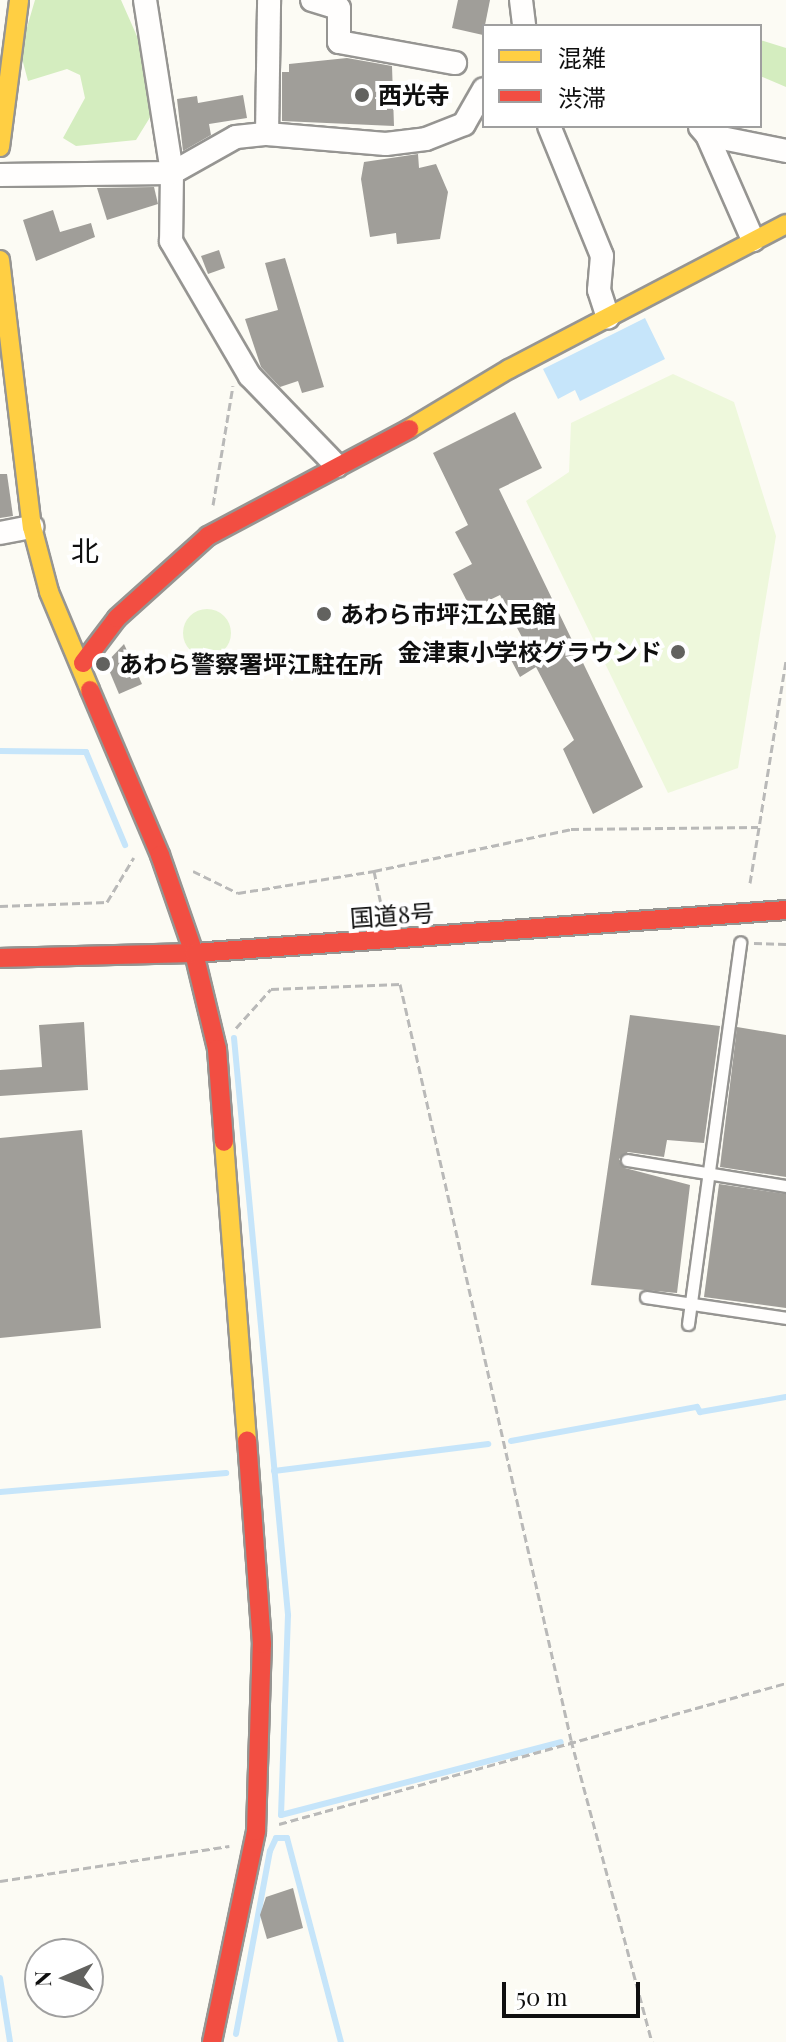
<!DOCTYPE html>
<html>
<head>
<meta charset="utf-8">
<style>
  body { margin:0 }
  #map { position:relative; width:786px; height:2042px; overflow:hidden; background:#fcfbf4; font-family:"Playfair Display","Noto Sans JP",serif }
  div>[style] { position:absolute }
  .green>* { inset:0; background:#e4f4d1 }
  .round { border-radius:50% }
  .forest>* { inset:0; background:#d4edbf }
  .pitch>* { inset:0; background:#eef8dc }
  .water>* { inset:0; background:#c6e5fa }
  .stream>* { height:6px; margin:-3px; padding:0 3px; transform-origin:3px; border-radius:3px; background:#c6e5fa }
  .building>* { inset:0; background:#a09e99 }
  .path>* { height:3px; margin-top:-1.5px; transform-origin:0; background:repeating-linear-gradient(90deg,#b9b9b8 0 8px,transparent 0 12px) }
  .roads { filter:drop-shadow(2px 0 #969592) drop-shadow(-2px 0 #969592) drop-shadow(0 2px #969592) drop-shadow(0 -2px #969592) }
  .lane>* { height:11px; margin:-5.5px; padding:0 5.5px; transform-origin:5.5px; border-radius:5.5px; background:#fffefd }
  .street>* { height:22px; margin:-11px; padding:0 11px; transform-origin:11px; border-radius:11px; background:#fffefd }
  .slow>* { height:18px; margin:-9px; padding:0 9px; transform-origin:9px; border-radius:9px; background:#ffcf43 }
  .jam>* { height:18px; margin:-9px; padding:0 9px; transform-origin:9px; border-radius:9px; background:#f24e42 }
  .dots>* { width:22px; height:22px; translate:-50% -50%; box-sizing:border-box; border:4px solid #fff; border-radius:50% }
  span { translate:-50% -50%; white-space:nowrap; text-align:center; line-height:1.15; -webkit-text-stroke:8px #fff; paint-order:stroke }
  .poi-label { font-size:24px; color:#0f0f0f; font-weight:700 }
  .left { translate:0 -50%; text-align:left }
  .right { translate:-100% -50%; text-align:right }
  .street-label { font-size:24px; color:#0f0f0f }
  .quarter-label { font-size:28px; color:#0f0f0f }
  .legend { position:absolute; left:482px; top:24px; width:280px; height:104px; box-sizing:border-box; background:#fff; border:2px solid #9f9f9f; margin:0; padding:10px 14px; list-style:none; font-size:24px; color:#0f0f0f }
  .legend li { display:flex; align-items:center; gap:16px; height:40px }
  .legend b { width:40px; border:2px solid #9f9f9f }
  .north { position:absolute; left:24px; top:1938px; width:80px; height:80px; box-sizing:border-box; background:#fff; border:2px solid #9f9f9f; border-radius:50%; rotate:268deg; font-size:22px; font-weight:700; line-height:32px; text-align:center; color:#0f0f0f }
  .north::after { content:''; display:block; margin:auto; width:28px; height:36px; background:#62625f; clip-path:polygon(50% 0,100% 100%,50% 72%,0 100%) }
  .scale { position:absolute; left:502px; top:1982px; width:138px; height:36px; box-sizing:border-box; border:4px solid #0f0f0f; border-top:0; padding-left:10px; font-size:24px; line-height:28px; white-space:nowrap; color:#0f0f0f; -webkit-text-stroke:6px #fff; paint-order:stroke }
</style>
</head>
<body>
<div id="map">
  <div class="green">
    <div class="round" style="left:183px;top:609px;width:48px;height:48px"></div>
  </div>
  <div class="forest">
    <div style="clip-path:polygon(35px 0,121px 0,151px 68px,157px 106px,136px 140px,76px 146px,63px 138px,85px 98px,80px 75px,67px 69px,28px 81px,20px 51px)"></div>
    <div style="clip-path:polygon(760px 40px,786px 48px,786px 87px,760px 76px)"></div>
  </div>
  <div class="pitch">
    <div style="clip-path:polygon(673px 374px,734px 402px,776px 536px,738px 768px,668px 793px,526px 501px,569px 472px,571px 423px)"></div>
  </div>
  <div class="water">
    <div style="clip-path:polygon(645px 318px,665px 359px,580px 401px,575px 390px,558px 399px,543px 369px)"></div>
  </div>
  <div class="stream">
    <div style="left:0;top:751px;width:86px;rotate:0.7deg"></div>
    <div style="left:86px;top:752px;width:101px;rotate:67.2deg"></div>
    <div style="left:234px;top:1038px;width:580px;rotate:84.65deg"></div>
    <div style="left:288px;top:1615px;width:200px;rotate:92deg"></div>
    <div style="left:281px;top:1815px;width:289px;rotate:-14.6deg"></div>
    <div style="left:511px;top:1441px;width:189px;rotate:-10.4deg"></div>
    <div style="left:697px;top:1407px;width:6px;rotate:59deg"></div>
    <div style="left:700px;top:1412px;width:87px;rotate:-9.9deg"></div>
    <div style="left:274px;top:1471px;width:216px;rotate:-7.2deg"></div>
    <div style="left:0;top:1492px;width:227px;rotate:-4.8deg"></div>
    <div style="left:0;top:1978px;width:65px;rotate:81.1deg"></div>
    <div style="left:236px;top:2034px;width:186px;rotate:-79.5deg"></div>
    <div style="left:270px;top:1851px;width:14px;rotate:-65deg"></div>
    <div style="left:276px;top:1838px;width:11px"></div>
    <div style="left:287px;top:1838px;width:211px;rotate:75.2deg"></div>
  </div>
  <div class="building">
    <div style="clip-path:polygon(458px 0,490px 0,483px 35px,452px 28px)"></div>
    <div style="clip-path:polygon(347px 58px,392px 66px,394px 126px,282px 121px,282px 72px,289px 72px,289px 64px)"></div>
    <div style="clip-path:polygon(243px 95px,247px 118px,209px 124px,211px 135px,183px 151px,177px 99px,197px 96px,198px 103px)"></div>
    <div style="clip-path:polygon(418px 154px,419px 168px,436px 164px,448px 192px,440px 239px,397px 244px,396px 233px,370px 237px,361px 179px,364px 162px)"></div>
    <div style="clip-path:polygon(154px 187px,158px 204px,107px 220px,97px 188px)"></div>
    <div style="clip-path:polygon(53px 210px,60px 232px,91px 223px,95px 237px,36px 261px,23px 220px)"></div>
    <div style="clip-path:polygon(219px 250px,225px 268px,208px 274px,201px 256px)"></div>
    <div style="clip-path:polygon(285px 258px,324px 387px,302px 393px,298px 381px,280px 387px,261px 367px,245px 319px,278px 310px,265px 263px)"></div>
    <div style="clip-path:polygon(515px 412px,542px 468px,499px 489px,643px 787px,593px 814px,563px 749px,574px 740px,536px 667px,520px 677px,508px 654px,526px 645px,500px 595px,471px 609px,453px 574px,472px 564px,455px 532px,468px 525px,433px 453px)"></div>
    <div style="clip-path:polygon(0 474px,7px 474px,13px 516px,0 518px)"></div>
    <div style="clip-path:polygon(124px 644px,142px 684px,119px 694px,106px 663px)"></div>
    <div style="clip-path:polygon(630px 1015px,720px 1026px,704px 1143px,667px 1140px,664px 1157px,628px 1152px,619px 1159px,625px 1168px,690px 1185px,677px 1293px,591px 1285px)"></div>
    <div style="clip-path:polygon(84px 1022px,88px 1090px,0 1096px,0 1070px,42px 1067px,39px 1025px)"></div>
    <div style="clip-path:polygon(737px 1027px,786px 1035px,786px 1177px,720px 1167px)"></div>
    <div style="clip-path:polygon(82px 1130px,101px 1328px,0 1338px,0 1138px)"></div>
    <div style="clip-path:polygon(719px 1184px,786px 1194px,786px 1308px,704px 1297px)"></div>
    <div style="clip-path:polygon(293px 1888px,303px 1928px,267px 1939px,260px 1915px,266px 1897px)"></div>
  </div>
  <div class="path">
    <div style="left:213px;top:505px;width:121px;rotate:-80.5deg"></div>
    <div style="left:193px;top:871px;width:50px;rotate:26.1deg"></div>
    <div style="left:238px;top:893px;width:138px;rotate:-9.2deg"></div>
    <div style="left:374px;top:871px;width:201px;rotate:-12deg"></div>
    <div style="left:571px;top:829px;width:187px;rotate:-0.6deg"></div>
    <div style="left:374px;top:871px;width:40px;rotate:78deg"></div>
    <div style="left:750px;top:883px;width:225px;rotate:-80.8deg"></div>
    <div style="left:0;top:906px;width:107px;rotate:-2.1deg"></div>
    <div style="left:107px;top:902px;width:52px;rotate:-59deg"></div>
    <div style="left:754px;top:943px;width:32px;rotate:2deg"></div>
    <div style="left:236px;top:1028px;width:52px;rotate:-48.1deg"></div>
    <div style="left:271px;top:989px;width:129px;rotate:-2.2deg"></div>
    <div style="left:400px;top:984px;width:775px;rotate:77.25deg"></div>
    <div style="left:571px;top:1740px;width:313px;rotate:75deg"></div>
    <div style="left:279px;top:1824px;width:526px;rotate:-15.54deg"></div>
    <div style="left:0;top:1881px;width:232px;rotate:-8.7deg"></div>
  </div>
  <div class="roads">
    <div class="lane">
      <div style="left:627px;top:1160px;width:161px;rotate:9.3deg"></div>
      <div style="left:646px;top:1297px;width:142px;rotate:8.5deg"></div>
      <div style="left:688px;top:1324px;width:385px;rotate:-82.2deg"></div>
    </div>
    <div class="street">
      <div style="left:145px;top:0;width:175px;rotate:81.1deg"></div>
      <div style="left:172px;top:173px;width:68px;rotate:90.8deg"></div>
      <div style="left:171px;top:241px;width:156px;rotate:59.7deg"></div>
      <div style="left:250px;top:376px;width:125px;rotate:46deg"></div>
      <div style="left:312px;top:0;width:28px;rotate:17deg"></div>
      <div style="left:339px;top:8px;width:34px;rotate:90deg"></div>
      <div style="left:339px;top:42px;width:118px;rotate:10.3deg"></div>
      <div style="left:521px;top:0;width:26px;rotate:83deg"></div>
      <div style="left:549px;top:126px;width:140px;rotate:67.8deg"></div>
      <div style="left:602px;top:256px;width:34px;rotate:95deg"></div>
      <div style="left:599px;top:290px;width:29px;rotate:72deg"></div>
      <div style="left:700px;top:127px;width:11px;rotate:49deg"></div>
      <div style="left:707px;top:135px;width:81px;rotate:11.4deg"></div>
      <div style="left:267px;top:134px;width:134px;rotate:-89.1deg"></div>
      <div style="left:707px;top:135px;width:115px;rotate:66.3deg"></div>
      <div style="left:0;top:175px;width:172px;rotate:-0.7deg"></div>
      <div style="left:172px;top:173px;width:73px;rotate:-29.4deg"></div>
      <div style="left:236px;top:137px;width:31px;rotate:-6deg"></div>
      <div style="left:267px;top:134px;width:119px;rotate:4.8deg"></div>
      <div style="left:386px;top:144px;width:40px;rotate:-7.1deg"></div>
      <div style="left:426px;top:139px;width:41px;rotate:-21.5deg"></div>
      <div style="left:464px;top:124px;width:40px;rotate:-60.3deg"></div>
      <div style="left:0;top:533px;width:33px;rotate:-11deg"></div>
    </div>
    <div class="slow">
      <div style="left:0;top:147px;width:148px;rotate:-82.6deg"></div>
      <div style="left:0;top:260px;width:269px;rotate:83.2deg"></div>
      <div style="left:32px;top:527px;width:67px;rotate:75.3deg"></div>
      <div style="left:49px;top:592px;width:106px;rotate:67.3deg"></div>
      <div style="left:409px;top:429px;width:117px;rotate:-31deg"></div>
      <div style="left:509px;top:369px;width:313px;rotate:-27.6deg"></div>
      <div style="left:224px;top:1142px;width:300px;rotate:85.6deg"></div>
    </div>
    <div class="jam">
      <div style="left:83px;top:663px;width:56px;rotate:-52.9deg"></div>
      <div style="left:117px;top:618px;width:122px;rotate:-42deg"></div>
      <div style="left:208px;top:536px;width:228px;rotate:-28deg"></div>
      <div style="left:90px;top:690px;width:179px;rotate:67deg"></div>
      <div style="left:160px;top:855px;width:104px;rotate:70.9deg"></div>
      <div style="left:194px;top:953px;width:99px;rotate:76.5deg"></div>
      <div style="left:217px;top:1049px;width:93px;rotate:85.7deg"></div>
      <div style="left:0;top:958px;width:194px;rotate:-1.5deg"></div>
      <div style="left:194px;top:953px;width:594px;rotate:-4.15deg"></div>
      <div style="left:212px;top:2042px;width:216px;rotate:-78.2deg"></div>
      <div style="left:256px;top:1831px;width:187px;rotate:-88.2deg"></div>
      <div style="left:262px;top:1644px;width:204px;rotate:-94.2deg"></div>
    </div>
  </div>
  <div class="dots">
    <div style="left:362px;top:95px;background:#62625f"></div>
    <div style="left:324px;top:614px;background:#62625f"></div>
    <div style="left:678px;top:652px;background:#62625f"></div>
    <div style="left:103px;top:664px;background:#62625f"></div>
  </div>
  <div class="poi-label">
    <span class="left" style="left:378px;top:95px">西光寺</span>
    <span class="left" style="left:340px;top:614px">あわら市坪江公民館</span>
    <span class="right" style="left:662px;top:652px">金津東小学校グラウンド</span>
    <span class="left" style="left:119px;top:664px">あわら警察署坪江駐在所</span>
  </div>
  <div class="street-label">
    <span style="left:392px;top:915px;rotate:-4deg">国道8号</span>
  </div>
  <div class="quarter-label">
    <span style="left:85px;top:550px">北</span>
  </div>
  <ul class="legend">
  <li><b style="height:10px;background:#ffcf43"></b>混雑</li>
  <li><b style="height:10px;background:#f24e42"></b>渋滞</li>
  </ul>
  <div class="north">N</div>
  <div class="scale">50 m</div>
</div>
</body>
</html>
